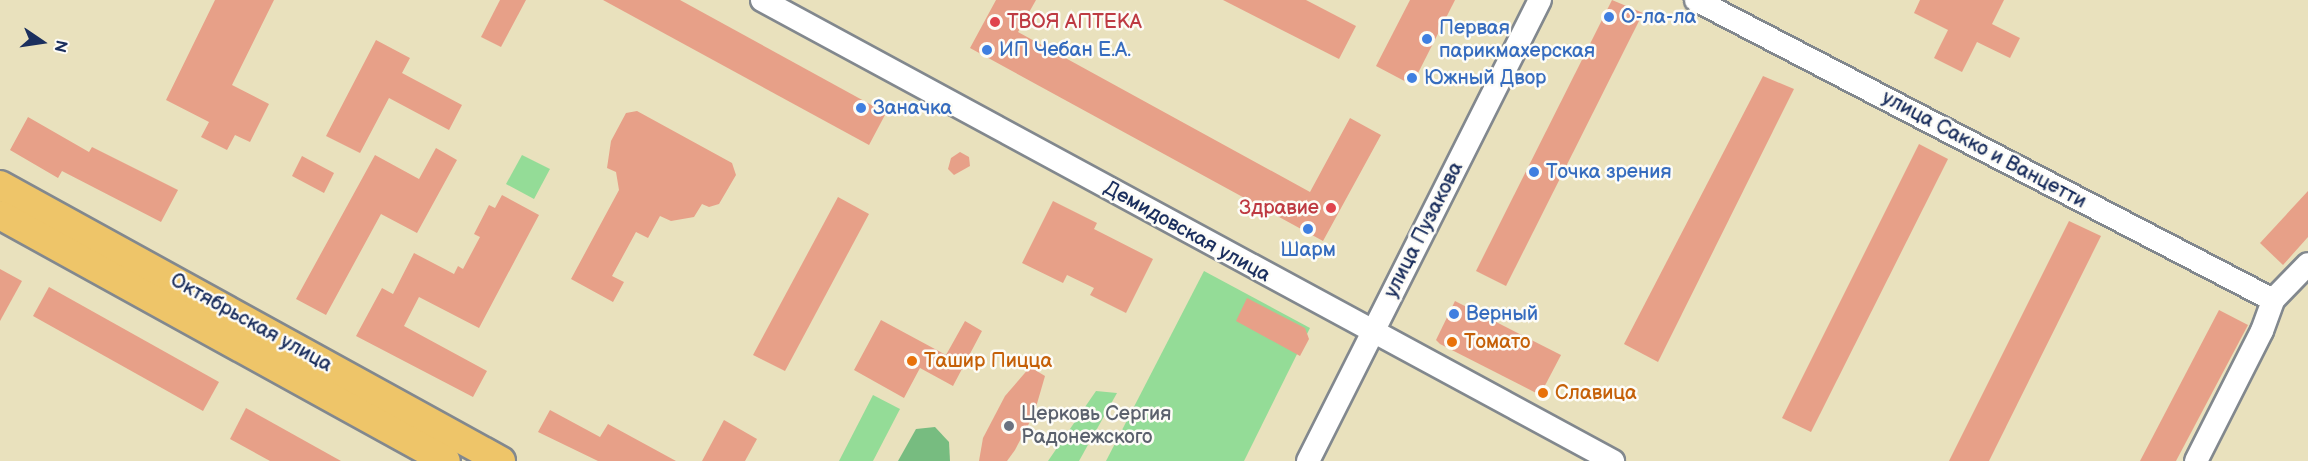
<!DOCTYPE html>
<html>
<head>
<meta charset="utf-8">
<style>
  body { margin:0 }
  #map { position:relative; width:2308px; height:461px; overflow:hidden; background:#e9e1bd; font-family:"Balsamiq Sans",sans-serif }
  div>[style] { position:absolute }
  .green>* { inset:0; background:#94dc97 }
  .forest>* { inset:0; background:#77bc80 }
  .building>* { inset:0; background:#e7a088 }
  .roads { filter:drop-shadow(2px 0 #82888e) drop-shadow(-2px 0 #82888e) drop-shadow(0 2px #82888e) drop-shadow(0 -2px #82888e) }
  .minor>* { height:22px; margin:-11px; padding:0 11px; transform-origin:11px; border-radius:11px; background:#fff }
  .major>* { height:28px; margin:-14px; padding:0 14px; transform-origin:14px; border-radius:14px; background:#eec569 }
  .dots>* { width:16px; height:16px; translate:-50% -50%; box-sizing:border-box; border:3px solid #fdfcf7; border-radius:50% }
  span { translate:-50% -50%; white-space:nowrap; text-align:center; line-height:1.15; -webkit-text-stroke:5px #fdfcf7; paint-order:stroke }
  .shop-label { font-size:20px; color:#366cbe }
  .left { translate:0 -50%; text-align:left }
  .health-label { font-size:20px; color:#be3a42 }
  .right { translate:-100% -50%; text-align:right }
  .street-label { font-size:20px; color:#1b2f5e }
  .food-label { font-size:20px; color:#c56008 }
  .worship-label { font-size:20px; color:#5b616d }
  .north { position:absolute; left:12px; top:12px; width:60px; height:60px; -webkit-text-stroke:4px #fdfcf7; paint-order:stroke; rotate:103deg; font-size:16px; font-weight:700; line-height:24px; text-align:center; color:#1b2f5e }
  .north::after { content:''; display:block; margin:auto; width:21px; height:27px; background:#1b2f5e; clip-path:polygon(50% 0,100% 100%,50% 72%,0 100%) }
</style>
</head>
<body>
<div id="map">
  <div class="green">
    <div style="clip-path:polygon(522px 155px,550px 169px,534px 199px,506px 184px)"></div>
    <div style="clip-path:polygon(1204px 271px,1310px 328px,1244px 461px,1106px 461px)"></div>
    <div style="clip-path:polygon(1096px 391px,1117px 393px,1079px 461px,1048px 461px)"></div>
    <div style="clip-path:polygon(873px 395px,900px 409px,873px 461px,839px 461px)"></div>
  </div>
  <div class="forest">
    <div style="clip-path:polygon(935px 427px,949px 442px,950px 461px,898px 461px,916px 429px)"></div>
  </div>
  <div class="building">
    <div style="clip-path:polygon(215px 0,274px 0,232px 85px,269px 104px,250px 142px,235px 135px,227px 150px,201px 137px,209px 122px,166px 100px)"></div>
    <div style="clip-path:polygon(500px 0,526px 0,501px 47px,481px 37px)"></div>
    <div style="clip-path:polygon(603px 0,680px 0,886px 113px,869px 145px)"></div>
    <div style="clip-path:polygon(996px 0,1036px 0,1018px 32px,1310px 192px,1350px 118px,1381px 135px,1323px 241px,970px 48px)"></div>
    <div style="clip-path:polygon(1223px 0,1306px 0,1356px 26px,1339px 59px)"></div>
    <div style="clip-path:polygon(1410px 0,1455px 0,1412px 85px,1376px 66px)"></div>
    <div style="clip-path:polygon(1612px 0,1643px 13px,1506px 286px,1476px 271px)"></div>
    <div style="clip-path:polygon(1920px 0,2004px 0,1992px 24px,2020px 38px,2010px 58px,1977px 42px,1962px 72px,1934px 58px,1948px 30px,1914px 13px)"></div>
    <div style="clip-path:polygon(376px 40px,410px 58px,402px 73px,462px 105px,449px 130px,389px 98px,360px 153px,326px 136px)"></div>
    <div style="clip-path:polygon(1763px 76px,1794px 89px,1658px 362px,1624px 344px)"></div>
    <div style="clip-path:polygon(637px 111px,732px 163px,736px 175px,719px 204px,709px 207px,702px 204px,694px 217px,671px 221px,660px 216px,648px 238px,636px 232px,612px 276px,624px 282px,613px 302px,571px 279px,619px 190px,616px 172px,607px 168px,611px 141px,626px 113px)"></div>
    <div style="clip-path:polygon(28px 117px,89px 152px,92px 147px,178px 190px,161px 222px,62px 171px,58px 178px,10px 150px)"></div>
    <div style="clip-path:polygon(1919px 144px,1948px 159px,1811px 432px,1782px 418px)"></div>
    <div style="clip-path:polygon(436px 148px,457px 160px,417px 233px,381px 214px,326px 315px,296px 299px,375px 155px,419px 179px)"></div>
    <div style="clip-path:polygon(960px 152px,969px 157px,970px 166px,954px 175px,948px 169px,951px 158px)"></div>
    <div style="clip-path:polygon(302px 156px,334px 173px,324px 193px,292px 176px)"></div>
    <div style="clip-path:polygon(2308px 191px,2308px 237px,2283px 265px,2260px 243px)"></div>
    <div style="clip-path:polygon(502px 195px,539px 215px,479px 328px,419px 297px,404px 326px,487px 371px,473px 397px,356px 336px,382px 288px,393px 294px,414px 253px,454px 274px,458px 266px,463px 269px,480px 237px,474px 234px,489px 205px,495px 208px)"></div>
    <div style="clip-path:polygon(838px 197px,869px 214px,785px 371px,753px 355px)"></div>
    <div style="clip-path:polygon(1053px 201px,1097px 223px,1094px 229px,1153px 259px,1126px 313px,1090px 295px,1094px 288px,1067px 275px,1063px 283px,1022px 263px)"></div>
    <div style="clip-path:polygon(2069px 221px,2101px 236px,1989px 461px,1949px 461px)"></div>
    <div style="clip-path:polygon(0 269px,22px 281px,0 321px)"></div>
    <div style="clip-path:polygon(49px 287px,219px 382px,203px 411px,33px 316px)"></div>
    <div style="clip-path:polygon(1247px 298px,1305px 328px,1309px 339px,1300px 356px,1236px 321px)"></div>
    <div style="clip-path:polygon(1455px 301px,1561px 355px,1540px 395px,1440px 344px,1436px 340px)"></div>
    <div style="clip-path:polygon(2219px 310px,2248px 325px,2176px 461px,2140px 461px)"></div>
    <div style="clip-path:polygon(881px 320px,946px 355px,965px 321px,982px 331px,953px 386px,920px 368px,904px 398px,854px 370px)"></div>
    <div style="clip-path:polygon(1030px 367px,1045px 376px,1034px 414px,1015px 450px,1007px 461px,979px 461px,983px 438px,1005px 396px)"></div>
    <div style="clip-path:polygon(246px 408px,341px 461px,270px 461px,230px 439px)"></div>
    <div style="clip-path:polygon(550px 410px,600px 437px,608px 424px,676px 461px,598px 461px,538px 432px)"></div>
    <div style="clip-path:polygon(724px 420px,757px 439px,745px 461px,702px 461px)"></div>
  </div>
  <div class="roads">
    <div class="minor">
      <div style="left:762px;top:0;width:968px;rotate:28.45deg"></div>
      <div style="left:1696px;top:0;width:650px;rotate:27.47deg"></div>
      <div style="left:1308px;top:461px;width:516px;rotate:-63.29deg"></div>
      <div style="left:2196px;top:461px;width:146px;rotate:-63.1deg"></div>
      <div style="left:2262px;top:331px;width:33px;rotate:-70deg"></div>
      <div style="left:2273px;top:300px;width:50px;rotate:-45.8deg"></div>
    </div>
    <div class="major">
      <div style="left:0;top:185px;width:572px;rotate:28.85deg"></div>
      <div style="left:0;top:215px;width:509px;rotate:28.88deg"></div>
    </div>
  </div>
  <div class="dots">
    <div style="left:1609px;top:17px;background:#3f7fe0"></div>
    <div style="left:995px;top:22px;background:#e0444e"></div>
    <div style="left:1427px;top:39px;background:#3f7fe0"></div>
    <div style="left:987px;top:50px;background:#3f7fe0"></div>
    <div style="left:1412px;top:78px;background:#3f7fe0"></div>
    <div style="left:861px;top:108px;background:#3f7fe0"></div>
    <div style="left:1534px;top:172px;background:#3f7fe0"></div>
    <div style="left:1331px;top:208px;background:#e0444e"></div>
    <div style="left:1308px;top:229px;background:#3f7fe0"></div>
    <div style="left:1454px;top:314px;background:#3f7fe0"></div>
    <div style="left:1452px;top:342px;background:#e8710a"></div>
    <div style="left:912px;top:361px;background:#e8710a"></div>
    <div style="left:1543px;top:393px;background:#e8710a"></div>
    <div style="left:1009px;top:426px;background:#6b7280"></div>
  </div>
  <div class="shop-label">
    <span class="left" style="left:1621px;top:17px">О-ла-ла</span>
    <span class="left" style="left:1439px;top:40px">Первая<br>парикмахерская</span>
    <span class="left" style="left:999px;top:50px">ИП Чебан Е.А.</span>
    <span class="left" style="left:1424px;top:78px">Южный Двор</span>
    <span class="left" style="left:873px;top:108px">Заначка</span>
    <span class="left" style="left:1546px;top:172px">Точка зрения</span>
    <span style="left:1308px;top:250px">Шарм</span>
    <span class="left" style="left:1466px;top:314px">Верный</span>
  </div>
  <div class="health-label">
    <span class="left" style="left:1007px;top:22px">ТВОЯ АПТЕКА</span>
    <span class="right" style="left:1319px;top:208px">Здравие</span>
  </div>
  <div class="street-label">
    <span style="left:1984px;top:150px;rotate:28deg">улица Сакко и Ванцетти</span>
    <span style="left:1424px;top:230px;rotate:-63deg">улица Пузакова</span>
    <span style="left:1187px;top:232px;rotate:29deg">Демидовская улица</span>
    <span style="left:251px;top:323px;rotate:29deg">Октябрьская улица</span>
  </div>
  <div class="food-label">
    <span class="left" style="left:1464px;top:342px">Томато</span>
    <span class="left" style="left:924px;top:361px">Ташир Пицца</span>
    <span class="left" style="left:1555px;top:393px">Славица</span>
  </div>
  <div class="worship-label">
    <span class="left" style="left:1021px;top:426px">Церковь Сергия<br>Радонежского</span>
  </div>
  <div class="north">N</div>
</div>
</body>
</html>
